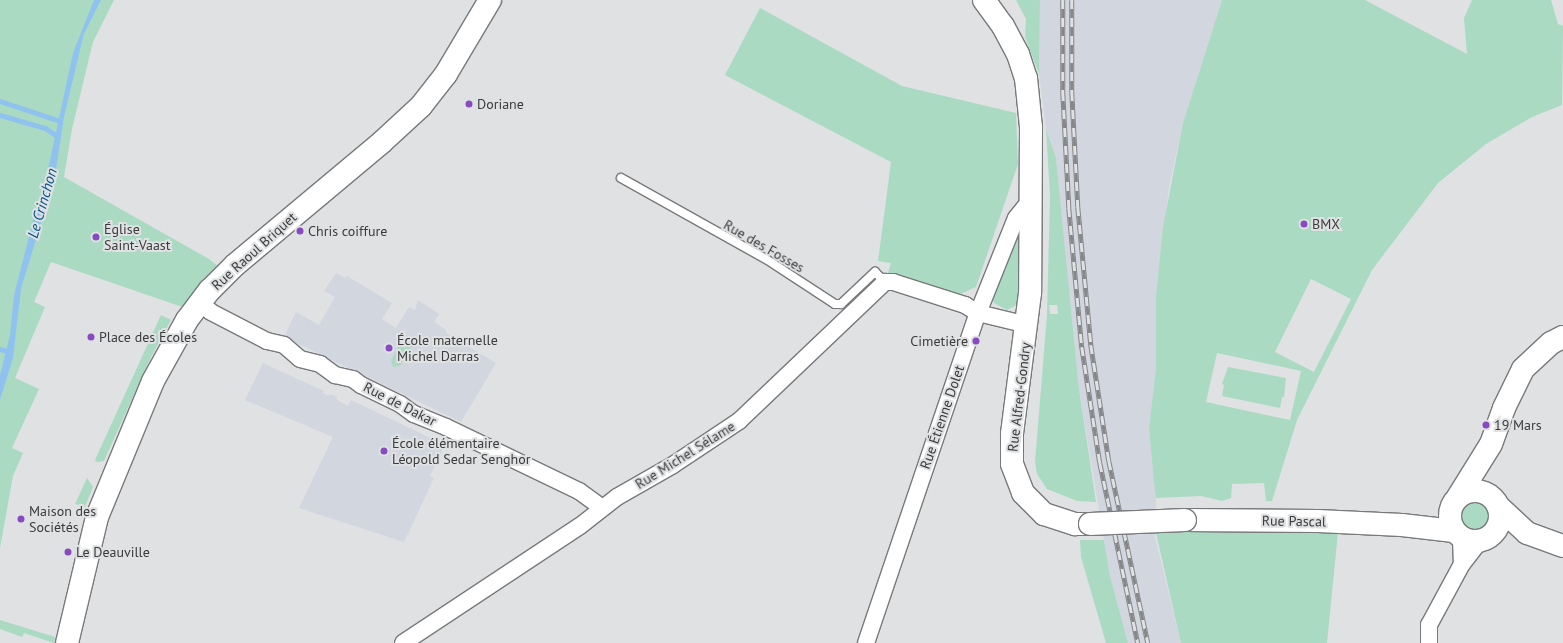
<!DOCTYPE html>
<html>
<head>
<meta charset="utf-8">
<style>
  body { margin:0 }
  #map { position:relative; width:1563px; height:643px; overflow:hidden; background:#dfe1e3; font-family:"PT Sans",sans-serif }
  div>[style] { position:absolute }
  .built>* { inset:0; background:#d2d6df }
  .green>* { inset:0; background:#abdac3 }
  .round { border-radius:50% }
  .water>* { inset:0; background:#90c2ef }
  .stream>* { height:5px; margin:-2.5px; padding:0 2.5px; transform-origin:2.5px; border-radius:2.5px; background:#90c2ef }
  .roads { filter:drop-shadow(1px 0 #78797b) drop-shadow(-1px 0 #78797b) drop-shadow(0 1px #78797b) drop-shadow(0 -1px #78797b) }
  .lane>* { height:8px; margin:-4px; padding:0 4px; transform-origin:4px; border-radius:4px; background:#fff }
  .street>* { height:16px; margin:-8px; padding:0 8px; transform-origin:8px; border-radius:8px; background:#fff }
  .secondary>* { height:22px; margin:-11px; padding:0 11px; transform-origin:11px; border-radius:11px; background:#fff }
  .secondary>.ring { margin:-11px; padding:0; box-sizing:content-box; background:none; border:22px solid #fff; border-radius:50% }
  .rail>* { height:4.5px; margin-top:-2.25px; transform-origin:0; background:repeating-linear-gradient(90deg,#dfe1e3 0 9px,#868788 0 18px); box-sizing:border-box; border-block:1px solid #868788 }
  .bridges { filter:drop-shadow(1px 0 #78797b) drop-shadow(-1px 0 #78797b) drop-shadow(0 1px #78797b) drop-shadow(0 -1px #78797b) }
  .secondary-bridge>* { height:22px; margin:-11px; padding:0 11px; transform-origin:11px; border-radius:11px; background:#fff }
  .dots>* { width:11px; height:11px; translate:-50% -50%; box-sizing:border-box; border:2px solid #dfe1e3; border-radius:50% }
  span { translate:-50% -50%; white-space:nowrap; text-align:center; line-height:1.15; -webkit-text-stroke:4px #dfe1e3; paint-order:stroke }
  .poi-label { font-size:14px; color:#3b3c3c }
  .left { translate:0 -50%; text-align:left }
  .right { translate:-100% -50%; text-align:right }
  .street-label { font-size:14px; color:#3b3c3c }
  .water-label { font-size:15px; color:#00538a; font-style:italic }
</style>
</head>
<body>
<div id="map">
  <div class="built">
    <div style="clip-path:polygon(1040px 0,1222px 0,1183px 123px,1169px 187px,1156px 296px,1156px 368px,1149px 428px,1156px 498px,1155px 537px,1181px 643px,1128px 643px,1110px 576px,1079px 389px,1056px 158px,1046px 129px,1039px 74px)"></div>
    <div style="clip-path:polygon(336px 273px,345px 278px,347px 276px,392px 303px,382px 319px,396px 328px,409px 307px,415px 310px,418px 300px,439px 314px,434px 322px,446px 330px,446px 333px,496px 363px,461px 422px,284px 337px,296px 312px,319px 325px,335px 297px,324px 291px)"></div>
    <div style="clip-path:polygon(263px 363px,324px 391px,323px 393px,329px 396px,330px 394px,337px 397px,337px 400px,348px 406px,351px 400px,445px 445px,430px 476px,434px 478px,404px 542px,299px 508px,333px 437px,245px 400px)"></div>
  </div>
  <div class="green">
    <div style="clip-path:polygon(0 0,114px 0,93px 42px,72px 129px,64px 177px,209px 259px,226px 273px,194px 311px,51px 262px,34px 302px,45px 307px,15px 378px,39px 389px,12px 448px,23px 453px,13px 476px,0 548px)"></div>
    <div style="clip-path:polygon(1016px 0,1040px 0,1039px 74px,1025px 37px,1026px 19px)"></div>
    <div style="clip-path:polygon(evenodd,1222px 0,1365px 0,1467px 54px,1464px 18px,1472px 0,1551px 0,1558px 24px,1563px 26px,1562px 105px,1532px 117px,1486px 144px,1438px 183px,1372px 270px,1297px 420px,1272px 501px,1266px 501px,1264px 483px,1232px 484px,1231px 498px,1222px 501px,1201px 496px,1156px 498px,1154px 482px,1149px 428px,1156px 368px,1156px 296px,1163px 227px,1183px 123px,1222px 0,1311px 279px,1351px 299px,1314px 372px,1275px 352px,1311px 279px,1222px 0,1217px 353px,1301px 371px,1290px 420px,1206px 402px,1217px 353px)"></div>
    <div style="clip-path:polygon(760px 8px,902px 86px,1016px 113px,1018px 164px,976px 287px,960px 294px,888px 273px,891px 263px,878px 261px,891px 162px,725px 75px)"></div>
    <div style="clip-path:polygon(evenodd,1046px 129px,1056px 158px,1079px 389px,1096px 502px,1077px 501px,1047px 489px,1037px 474px,1035px 462px,1047px 315px,1050px 196px,1046px 129px,1049px 305px,1057px 305px,1058px 314px,1050px 314px,1049px 305px)"></div>
    <div style="clip-path:polygon(1021px 224px,1021px 295px,1015px 306px,1007px 310px,994px 303px,990px 295px)"></div>
    <div style="clip-path:polygon(161px 315px,171px 320px,151px 357px,104px 461px,97px 462px,95px 460px)"></div>
    <div style="clip-path:polygon(402px 341px,408px 341px,412px 346px,400px 366px,393px 367px,391px 360px)"></div>
    <div style="clip-path:polygon(1228px 367px,1286px 378px,1284px 397px,1282px 397px,1280px 408px,1222px 396px,1224px 385px,1222px 384px)"></div>
    <div style="clip-path:polygon(87px 478px,93px 487px,85px 507px,75px 504px)"></div>
    <div class="round" style="left:1459px;top:501px;width:30px;height:30px"></div>
    <div style="clip-path:polygon(1185px 520px,1339px 522px,1327px 643px,1181px 643px,1156px 533px,1177px 533px)"></div>
    <div style="clip-path:polygon(1080px 540px,1104px 540px,1110px 576px,1128px 643px,1106px 643px,1081px 557px)"></div>
    <div style="clip-path:polygon(0 620px,55px 637px,54px 643px,24px 633px,22px 637px,0 629px)"></div>
  </div>
  <div class="water">
    <div style="clip-path:polygon(94px 0,101px 0,84px 34px,80px 50px,64px 117px,55px 176px,21px 289px,13px 358px,0 400px,0 375px,10px 335px,14px 295px,33px 221px,41px 202px,73px 53px)"></div>
  </div>
  <div class="stream">
    <div style="left:0;top:101px;width:63px;rotate:18.4deg"></div>
    <div style="left:0;top:115px;width:47px;rotate:16.1deg"></div>
    <div style="left:45px;top:128px;width:14px;rotate:34deg"></div>
    <div style="left:0;top:349px;width:10px;rotate:17deg"></div>
  </div>
  <div class="roads">
    <div class="lane">
      <div style="left:621px;top:178px;width:166px;rotate:29.2deg"></div>
      <div style="left:766px;top:259px;width:82px;rotate:33.1deg"></div>
      <div style="left:835px;top:304px;width:6px"></div>
      <div style="left:841px;top:304px;width:47px;rotate:-43.3deg"></div>
      <div style="left:875px;top:272px;width:14px;rotate:45deg"></div>
    </div>
    <div class="street">
      <div style="left:200px;top:303px;width:14px;rotate:39deg"></div>
      <div style="left:211px;top:312px;width:63px;rotate:27.4deg"></div>
      <div style="left:267px;top:341px;width:17px;rotate:13deg"></div>
      <div style="left:284px;top:345px;width:21px;rotate:41deg"></div>
      <div style="left:300px;top:359px;width:21px;rotate:14deg"></div>
      <div style="left:320px;top:364px;width:19px;rotate:36deg"></div>
      <div style="left:335px;top:375px;width:18px;rotate:13deg"></div>
      <div style="left:353px;top:379px;width:10px;rotate:37deg"></div>
      <div style="left:361px;top:385px;width:43px;rotate:26deg"></div>
      <div style="left:400px;top:404px;width:17px;rotate:36deg"></div>
      <div style="left:414px;top:414px;width:35px;rotate:22deg"></div>
      <div style="left:446px;top:427px;width:148px;rotate:25.7deg"></div>
      <div style="left:579px;top:491px;width:29px;rotate:36deg"></div>
      <div style="left:1461px;top:538px;width:26px;rotate:88deg"></div>
      <div style="left:403px;top:643px;width:212px;rotate:-33.5deg"></div>
      <div style="left:580px;top:526px;width:47px;rotate:-38.1deg"></div>
      <div style="left:617px;top:497px;width:64px;rotate:-29.7deg"></div>
      <div style="left:673px;top:465px;width:79px;rotate:-33.7deg"></div>
      <div style="left:739px;top:421px;width:202px;rotate:-43.6deg"></div>
      <div style="left:885px;top:282px;width:8px"></div>
      <div style="left:893px;top:282px;width:76px;rotate:17.7deg"></div>
      <div style="left:965px;top:305px;width:15px;rotate:32deg"></div>
      <div style="left:978px;top:313px;width:51px;rotate:13.5deg"></div>
      <div style="left:866px;top:643px;width:348px;rotate:-71.3deg"></div>
      <div style="left:978px;top:313px;width:102px;rotate:-68.2deg"></div>
      <div style="left:1016px;top:218px;width:26px;rotate:-51deg"></div>
      <div style="left:1429px;top:643px;width:18px;rotate:-90deg"></div>
      <div style="left:1429px;top:625px;width:69px;rotate:-61.6deg"></div>
      <div style="left:1462px;top:564px;width:29px;rotate:-52deg"></div>
    </div>
    <div class="secondary">
      <div style="left:984px;top:0;width:32px;rotate:54deg"></div>
      <div style="left:1003px;top:26px;width:32px;rotate:62deg"></div>
      <div style="left:1018px;top:54px;width:25px;rotate:72deg"></div>
      <div style="left:1026px;top:78px;width:49px;rotate:84.2deg"></div>
      <div style="left:1031px;top:127px;width:166px;rotate:90.3deg"></div>
      <div style="left:1030px;top:293px;width:142px;rotate:97.3deg"></div>
      <div style="left:1012px;top:434px;width:30px;rotate:90deg"></div>
      <div style="left:1012px;top:464px;width:31px;rotate:69deg"></div>
      <div style="left:1023px;top:493px;width:30px;rotate:45deg"></div>
      <div style="left:1044px;top:514px;width:33px;rotate:18deg"></div>
      <div style="left:1075px;top:524px;width:15px"></div>
      <div class="ring" style="left:1450px;top:491px;width:28px;height:28px"></div>
      <div style="left:1458px;top:497px;width:62px;rotate:-58.1deg"></div>
      <div style="left:1491px;top:444px;width:38px;rotate:-70deg"></div>
      <div style="left:1504px;top:408px;width:43px;rotate:-64deg"></div>
      <div style="left:1523px;top:369px;width:38px;rotate:-43deg"></div>
      <div style="left:1551px;top:343px;width:13px;rotate:-27deg"></div>
      <div style="left:1498px;top:506px;width:40px;rotate:43deg"></div>
      <div style="left:1527px;top:533px;width:38px;rotate:20deg"></div>
      <div style="left:1185px;top:520px;width:133px;rotate:0.4deg"></div>
      <div style="left:1318px;top:521px;width:84px;rotate:2.7deg"></div>
      <div style="left:1402px;top:525px;width:52px;rotate:6.6deg"></div>
      <div style="left:67px;top:643px;width:130px;rotate:-76.6deg"></div>
      <div style="left:97px;top:517px;width:147px;rotate:-67.6deg"></div>
      <div style="left:153px;top:381px;width:70px;rotate:-60.9deg"></div>
      <div style="left:187px;top:320px;width:38px;rotate:-53deg"></div>
      <div style="left:210px;top:290px;width:35px;rotate:-45deg"></div>
      <div style="left:235px;top:265px;width:192px;rotate:-39.9deg"></div>
      <div style="left:382px;top:142px;width:53px;rotate:-42.7deg"></div>
      <div style="left:421px;top:106px;width:41px;rotate:-52deg"></div>
      <div style="left:446px;top:74px;width:86px;rotate:-59.3deg"></div>
    </div>
  </div>
  <div class="rail">
    <div style="left:1063px;top:0;width:92px;rotate:90deg"></div>
    <div style="left:1063px;top:92px;width:116px;rotate:87deg"></div>
    <div style="left:1069px;top:208px;width:140px;rotate:84.7deg"></div>
    <div style="left:1082px;top:347px;width:117px;rotate:81.2deg"></div>
    <div style="left:1100px;top:463px;width:184px;rotate:78.1deg"></div>
    <div style="left:1072px;top:0;width:92px;rotate:90deg"></div>
    <div style="left:1072px;top:92px;width:115px;rotate:87deg"></div>
    <div style="left:1078px;top:207px;width:139px;rotate:84.6deg"></div>
    <div style="left:1091px;top:345px;width:117px;rotate:81.2deg"></div>
    <div style="left:1109px;top:461px;width:186px;rotate:77.9deg"></div>
  </div>
  <div class="bridges">
    <div class="secondary-bridge">
      <div style="left:1090px;top:524px;width:95px;rotate:-2.4deg"></div>
    </div>
  </div>
  <div class="dots">
    <div style="left:469px;top:104px;background:#874ac0"></div>
    <div style="left:1304px;top:224px;background:#874ac0"></div>
    <div style="left:300px;top:231px;background:#874ac0"></div>
    <div style="left:96px;top:237px;background:#874ac0"></div>
    <div style="left:91px;top:337px;background:#874ac0"></div>
    <div style="left:976px;top:341px;background:#874ac0"></div>
    <div style="left:389px;top:348px;background:#874ac0"></div>
    <div style="left:1486px;top:425px;background:#874ac0"></div>
    <div style="left:384px;top:451px;background:#874ac0"></div>
    <div style="left:21px;top:519px;background:#874ac0"></div>
    <div style="left:68px;top:552px;background:#874ac0"></div>
  </div>
  <div class="poi-label">
    <span class="left" style="left:477px;top:104px">Doriane</span>
    <span class="left" style="left:1312px;top:224px">BMX</span>
    <span class="left" style="left:104px;top:237px">Église<br>Saint-Vaast</span>
    <span class="left" style="left:308px;top:231px">Chris coiffure</span>
    <span class="left" style="left:99px;top:337px">Place des Écoles</span>
    <span class="left" style="left:397px;top:348px">École maternelle<br>Michel Darras</span>
    <span class="right" style="left:968px;top:341px">Cimetière</span>
    <span class="left" style="left:1494px;top:425px">19 Mars</span>
    <span class="left" style="left:392px;top:451px">École élémentaire<br>Léopold Sedar Senghor</span>
    <span class="left" style="left:29px;top:519px">Maison des<br>Sociétés</span>
    <span class="left" style="left:76px;top:552px">Le Deauville</span>
  </div>
  <div class="street-label">
    <span style="left:764px;top:246px;rotate:30deg">Rue des Fosses</span>
    <span style="left:254px;top:251px;rotate:-42deg">Rue Raoul Briquet</span>
    <span style="left:1019px;top:397px;rotate:-83deg">Rue Alfred-Gondry</span>
    <span style="left:400px;top:404px;rotate:27deg">Rue de Dakar</span>
    <span style="left:942px;top:417px;rotate:-71deg">Rue Étienne Dolet</span>
    <span style="left:685px;top:455px;rotate:-32deg">Rue Michel Sélame</span>
    <span style="left:1294px;top:521px;rotate:1deg">Rue Pascal</span>
  </div>
  <div class="water-label">
    <span style="left:42px;top:203px;rotate:-74deg">Le Crinchon</span>
  </div>
</div>
</body>
</html>
